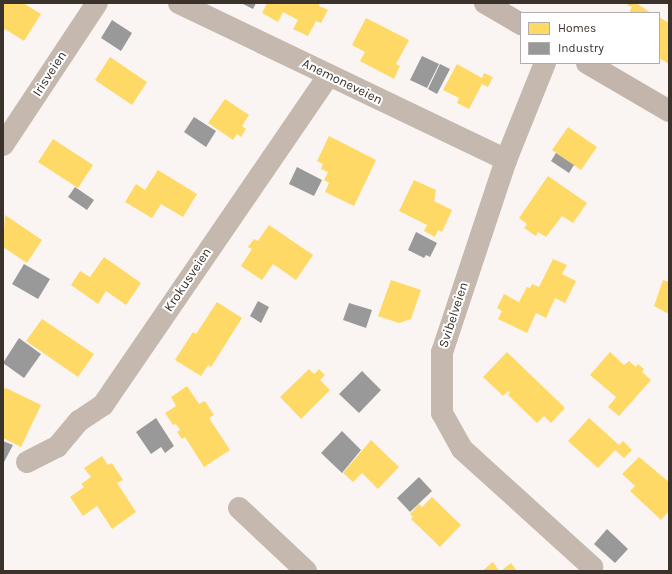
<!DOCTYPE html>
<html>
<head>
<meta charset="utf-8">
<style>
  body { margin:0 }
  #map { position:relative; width:672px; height:574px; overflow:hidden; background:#faf5f2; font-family:Karla,sans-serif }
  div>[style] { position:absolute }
  .homes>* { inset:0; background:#ffd966 }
  .industry>* { inset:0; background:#999 }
  .minor>* { height:22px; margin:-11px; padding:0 11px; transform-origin:11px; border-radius:11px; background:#c5b8af }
  .secondary>* { height:22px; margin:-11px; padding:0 11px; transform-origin:11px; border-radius:11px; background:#c4b5ac }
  span { translate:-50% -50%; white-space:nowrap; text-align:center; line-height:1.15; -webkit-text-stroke:4px #fff; paint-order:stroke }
  .street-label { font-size:13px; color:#3b322c }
  .frame { position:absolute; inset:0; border:4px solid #3b322c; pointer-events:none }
  .legend { position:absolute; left:520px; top:12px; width:140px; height:52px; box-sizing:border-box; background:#fff; border:1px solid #b1adab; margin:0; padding:5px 7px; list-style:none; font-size:12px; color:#3b322c }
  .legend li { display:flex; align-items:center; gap:8px; height:20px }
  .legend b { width:20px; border:1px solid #b1adab }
</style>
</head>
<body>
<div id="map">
  <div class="homes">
    <div style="clip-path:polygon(3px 3px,23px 3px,41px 14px,24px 41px,5px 29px,3px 33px)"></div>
    <div style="clip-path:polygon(267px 3px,320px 3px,319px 6px,328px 10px,321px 23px,316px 21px,308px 36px,293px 29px,298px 20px,283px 12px,278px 22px,262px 13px)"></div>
    <div style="clip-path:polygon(628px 3px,636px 3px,651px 13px,629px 13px,632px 7px,627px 5px)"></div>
    <div style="clip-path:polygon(659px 17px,669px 23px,669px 64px,659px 58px)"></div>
    <div style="clip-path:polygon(366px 18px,409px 40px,396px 64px,400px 66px,394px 79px,360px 61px,365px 52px,352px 45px)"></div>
    <div style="clip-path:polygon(110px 57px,147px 82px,132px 105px,95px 80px)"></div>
    <div style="clip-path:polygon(457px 64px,482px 78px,484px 73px,493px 77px,488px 87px,482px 84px,469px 109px,457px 103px,459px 98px,443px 90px)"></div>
    <div style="clip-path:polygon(225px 99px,249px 115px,242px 126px,246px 129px,241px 137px,237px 134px,233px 140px,208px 123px)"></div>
    <div style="clip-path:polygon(568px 127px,597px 147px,581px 170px,552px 150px)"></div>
    <div style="clip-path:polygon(329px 136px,376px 160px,354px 206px,325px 192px,329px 183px,324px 180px,328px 172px,321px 169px,323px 164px,317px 161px)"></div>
    <div style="clip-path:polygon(53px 139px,93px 165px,78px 188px,38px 162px)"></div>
    <div style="clip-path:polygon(158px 170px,197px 194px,183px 217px,161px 204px,152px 218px,125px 202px,136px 184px,145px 190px)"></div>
    <div style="clip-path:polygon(548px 176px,587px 203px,573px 223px,562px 216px,546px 237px,538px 232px,536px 236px,524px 228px,527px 224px,519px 218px)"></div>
    <div style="clip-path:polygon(414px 180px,436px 190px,434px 201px,452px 210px,442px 232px,438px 230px,435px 237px,424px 231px,427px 225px,399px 211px)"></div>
    <div style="clip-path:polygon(5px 215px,42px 240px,27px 263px,3px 247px)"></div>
    <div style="clip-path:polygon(269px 225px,313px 255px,296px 280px,273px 264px,262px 280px,241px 266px,252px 249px,248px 247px,254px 239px,258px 241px)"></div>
    <div style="clip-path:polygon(104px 257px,141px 283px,126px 305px,106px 291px,98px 304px,71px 285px,80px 271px,90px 277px)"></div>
    <div style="clip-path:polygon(553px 259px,567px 265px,562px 274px,576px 281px,565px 303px,555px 298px,546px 318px,536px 313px,527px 333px,498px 319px,502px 311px,497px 308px,504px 294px,519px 302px,527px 287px,530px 288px,532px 284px,539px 287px)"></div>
    <div style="clip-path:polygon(391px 280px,421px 290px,411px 319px,399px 323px,378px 316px)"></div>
    <div style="clip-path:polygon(663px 280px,669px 282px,669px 314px,654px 306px)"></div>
    <div style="clip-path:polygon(217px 302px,242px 318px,211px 367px,208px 365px,201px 376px,175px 360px,193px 332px,196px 334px)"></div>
    <div style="clip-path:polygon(42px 319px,94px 354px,78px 377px,26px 341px)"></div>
    <div style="clip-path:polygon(507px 352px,565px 408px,551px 423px,544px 416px,537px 423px,508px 395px,510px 393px,508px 391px,503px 396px,483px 377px)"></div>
    <div style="clip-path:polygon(610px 352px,624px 365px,629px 361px,636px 367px,638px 364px,644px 369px,642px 372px,651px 380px,619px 416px,608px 407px,616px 397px,590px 375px)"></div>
    <div style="clip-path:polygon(309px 369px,314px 374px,319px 369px,325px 375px,320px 380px,330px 390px,301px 419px,280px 397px)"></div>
    <div style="clip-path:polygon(187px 386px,199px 404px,205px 401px,214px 415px,209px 418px,230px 450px,204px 467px,185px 437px,182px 439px,177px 432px,180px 430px,176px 424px,173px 425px,165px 413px,176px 406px,171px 397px)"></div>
    <div style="clip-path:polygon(6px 388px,41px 405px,21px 447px,3px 438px,3px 389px)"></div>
    <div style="clip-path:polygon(589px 418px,619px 445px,623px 441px,632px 450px,624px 458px,615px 450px,598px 468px,568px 441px)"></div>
    <div style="clip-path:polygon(371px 440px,399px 467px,378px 489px,362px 473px,353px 482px,343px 473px)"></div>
    <div style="clip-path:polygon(102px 456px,108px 465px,112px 463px,123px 480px,117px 483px,136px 512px,112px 529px,97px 506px,83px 516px,70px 497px,84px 487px,81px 484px,91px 477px,84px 468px)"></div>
    <div style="clip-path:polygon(639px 457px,669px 482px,669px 511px,661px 520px,630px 491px,635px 486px,622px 474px)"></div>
    <div style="clip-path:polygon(432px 497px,461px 525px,440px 547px,411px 519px,413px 517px,410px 514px,419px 504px,422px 507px)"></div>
    <div style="clip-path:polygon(493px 562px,499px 571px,482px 571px)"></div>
    <div style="clip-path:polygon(511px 563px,517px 571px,501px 571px)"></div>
  </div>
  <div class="industry">
    <div style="clip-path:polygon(241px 3px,256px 3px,253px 9px)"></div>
    <div style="clip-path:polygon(112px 20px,132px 33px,121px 51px,101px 38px)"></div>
    <div style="clip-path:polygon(422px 56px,439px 64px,427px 88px,410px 80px)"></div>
    <div style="clip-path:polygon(440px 64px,450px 69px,437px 94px,428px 89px)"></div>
    <div style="clip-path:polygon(194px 117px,216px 131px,206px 147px,184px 132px)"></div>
    <div style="clip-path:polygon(556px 153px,574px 165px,569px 173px,551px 161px)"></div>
    <div style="clip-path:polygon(297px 167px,322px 180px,314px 196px,289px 184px)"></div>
    <div style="clip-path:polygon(75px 187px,94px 200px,87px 210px,68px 197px)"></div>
    <div style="clip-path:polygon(416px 232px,437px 243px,430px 257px,426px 255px,424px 258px,408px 250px)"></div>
    <div style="clip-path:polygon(24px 264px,50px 279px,38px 299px,12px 284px)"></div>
    <div style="clip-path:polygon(258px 301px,269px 307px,261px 323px,250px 316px)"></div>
    <div style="clip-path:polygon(349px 303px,372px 310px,366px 328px,343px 320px)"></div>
    <div style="clip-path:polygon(19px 338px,41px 354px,24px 378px,3px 363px)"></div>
    <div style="clip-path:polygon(362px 371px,381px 390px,359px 413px,339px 394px)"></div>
    <div style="clip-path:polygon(156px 418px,174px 446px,165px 453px,161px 447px,151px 454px,136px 432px)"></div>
    <div style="clip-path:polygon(342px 431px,361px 450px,342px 473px,321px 453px)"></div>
    <div style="clip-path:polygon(3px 441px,13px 445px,4px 462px,3px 462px)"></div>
    <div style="clip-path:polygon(419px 477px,432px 491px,410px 512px,397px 498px)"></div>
    <div style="clip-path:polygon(607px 529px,628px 549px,615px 563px,594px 544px)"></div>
  </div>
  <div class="minor">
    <div style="left:179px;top:3px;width:363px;rotate:25.6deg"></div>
    <div style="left:545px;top:63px;width:105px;rotate:111.9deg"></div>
    <div style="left:506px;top:160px;width:202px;rotate:108.4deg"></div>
    <div style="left:442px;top:352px;width:61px;rotate:90deg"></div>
    <div style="left:442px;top:413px;width:41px;rotate:60.9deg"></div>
    <div style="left:462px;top:449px;width:176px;rotate:42.2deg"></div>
    <div style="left:3px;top:145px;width:170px;rotate:-56.5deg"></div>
    <div style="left:27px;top:462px;width:34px;rotate:-27deg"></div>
    <div style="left:57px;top:447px;width:34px;rotate:-50deg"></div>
    <div style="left:79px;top:421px;width:29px;rotate:-34deg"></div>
    <div style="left:103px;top:405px;width:399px;rotate:-55.6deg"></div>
    <div style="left:239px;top:508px;width:92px;rotate:43.2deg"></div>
  </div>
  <div class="secondary">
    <div style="left:485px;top:3px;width:42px;rotate:30.3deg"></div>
    <div style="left:587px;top:63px;width:95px;rotate:30.3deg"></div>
  </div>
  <div class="street-label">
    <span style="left:50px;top:74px;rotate:-57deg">Irisveien</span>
    <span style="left:342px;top:82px;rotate:26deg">Anemoneveien</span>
    <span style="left:188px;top:280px;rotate:-56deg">Krokusveien</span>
    <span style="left:454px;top:315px;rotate:-72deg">Svibelveien</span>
  </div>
  <div class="frame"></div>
  <ul class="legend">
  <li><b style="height:11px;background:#ffd966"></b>Homes</li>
  <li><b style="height:11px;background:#999"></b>Industry</li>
  </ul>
</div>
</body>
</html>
